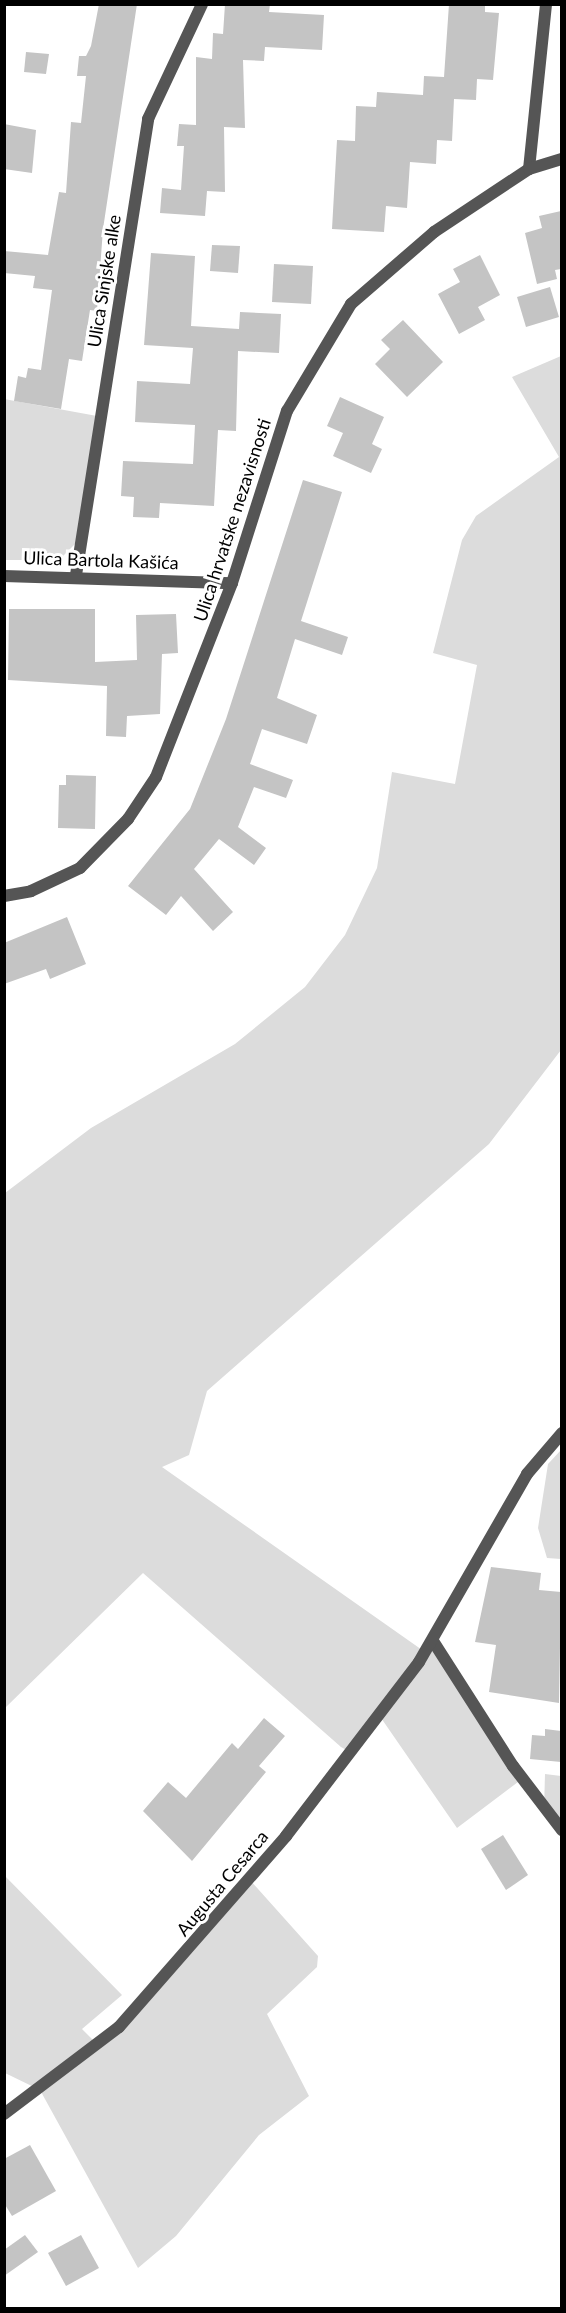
<!DOCTYPE html>
<html>
<head>
<meta charset="utf-8">
<style>
  body { margin:0 }
  #map { position:relative; width:566px; height:2313px; overflow:hidden; background:#fff; font-family:Lato,sans-serif }
  div>[style] { position:absolute }
  .green>* { inset:0; background:#dcdcdc }
  .building>* { inset:0; background:#c4c4c4 }
  .minor>* { height:12px; margin:-6px; padding:0 6px; transform-origin:6px; border-radius:6px; background:#555 }
  span { translate:-50% -50%; white-space:nowrap; text-align:center; line-height:1.15; -webkit-text-stroke:6px #fff; paint-order:stroke }
  .street-label { font-size:18px; color:#000 }
  .frame { position:absolute; inset:0; border:6px solid #000; pointer-events:none }
</style>
</head>
<body>
<div id="map">
  <div class="green">
    <div style="clip-path:polygon(561px 356px,561px 1050px,489px 1144px,207px 1391px,189px 1455px,162px 1467px,425px 1652px,433px 1641px,522px 1779px,457px 1828px,379px 1715px,350px 1752px,341px 1747px,143px 1573px,5px 1708px,5px 1193px,91px 1128px,235px 1044px,305px 987px,345px 935px,377px 868px,392px 772px,455px 784px,477px 665px,433px 653px,462px 540px,476px 516px,559px 457px,512px 377px)"></div>
    <div style="clip-path:polygon(4px 399px,97px 416px,76px 543px,59px 560px,5px 560px)"></div>
    <div style="clip-path:polygon(561px 1450px,561px 1559px,547px 1558px,538px 1528px,548px 1464px)"></div>
    <div style="clip-path:polygon(545px 1774px,561px 1776px,561px 1829px,544px 1810px)"></div>
    <div style="clip-path:polygon(4px 1875px,122px 1995px,82px 2029px,98px 2045px,249px 1879px,318px 1956px,317px 1967px,267px 2014px,309px 2096px,259px 2135px,176px 2236px,138px 2268px,40px 2090px,5px 2073px)"></div>
  </div>
  <div class="building">
    <div style="clip-path:polygon(99px 4px,137px 4px,103px 229px,97px 311px,90px 310px,82px 361px,69px 359px,61px 409px,14px 401px,18px 376px,26px 378px,28px 368px,41px 370px,52px 290px,33px 288px,35px 276px,4px 273px,4px 251px,48px 255px,59px 192px,66px 193px,71px 122px,81px 123px,86px 76px,77px 76px,79px 56px,86px 56px,91px 46px)"></div>
    <div style="clip-path:polygon(225px 4px,270px 4px,269px 12px,324px 15px,322px 50px,265px 47px,264px 61px,243px 60px,245px 128px,224px 127px,225px 192px,207px 191px,205px 216px,160px 213px,162px 188px,181px 190px,184px 146px,177px 146px,179px 124px,196px 125px,196px 57px,212px 59px,213px 33px,223px 34px)"></div>
    <div style="clip-path:polygon(449px 4px,485px 4px,485px 12px,499px 13px,493px 80px,477px 79px,476px 100px,454px 99px,452px 141px,437px 140px,436px 164px,410px 162px,407px 208px,386px 206px,384px 232px,332px 229px,337px 140px,355px 141px,356px 106px,376px 107px,377px 92px,423px 95px,424px 76px,444px 77px)"></div>
    <div style="clip-path:polygon(26px 52px,49px 54px,46px 74px,24px 72px)"></div>
    <div style="clip-path:polygon(4px 124px,36px 130px,32px 173px,4px 169px)"></div>
    <div style="clip-path:polygon(561px 211px,561px 269px,555px 270px,557px 279px,537px 284px,525px 233px,542px 228px,539px 216px)"></div>
    <div style="clip-path:polygon(212px 245px,240px 246px,238px 273px,210px 271px)"></div>
    <div style="clip-path:polygon(151px 253px,195px 256px,191px 326px,239px 329px,240px 312px,281px 314px,279px 353px,238px 351px,236px 431px,218px 430px,214px 506px,160px 503px,159px 518px,133px 517px,134px 497px,121px 496px,123px 461px,193px 464px,195px 425px,135px 422px,137px 381px,190px 384px,193px 348px,144px 345px)"></div>
    <div style="clip-path:polygon(480px 255px,500px 295px,478px 307px,485px 320px,459px 334px,438px 294px,460px 282px,453px 269px)"></div>
    <div style="clip-path:polygon(274px 264px,313px 266px,311px 304px,272px 302px)"></div>
    <div style="clip-path:polygon(550px 287px,559px 317px,526px 327px,517px 297px)"></div>
    <div style="clip-path:polygon(403px 320px,443px 362px,407px 397px,375px 364px,390px 349px,381px 340px)"></div>
    <div style="clip-path:polygon(340px 397px,384px 417px,372px 444px,382px 449px,371px 473px,333px 456px,343px 433px,327px 426px)"></div>
    <div style="clip-path:polygon(303px 480px,342px 492px,301px 621px,348px 637px,342px 655px,295px 639px,277px 698px,317px 715px,307px 744px,262px 729px,250px 764px,293px 780px,286px 798px,254px 787px,238px 827px,266px 848px,254px 865px,219px 839px,194px 869px,233px 912px,213px 931px,181px 896px,166px 915px,128px 886px,190px 809px,226px 719px)"></div>
    <div style="clip-path:polygon(9px 609px,95px 609px,95px 662px,137px 660px,136px 615px,176px 614px,178px 653px,162px 654px,160px 714px,127px 716px,126px 737px,106px 736px,107px 686px,8px 680px)"></div>
    <div style="clip-path:polygon(66px 775px,96px 776px,95px 829px,58px 828px,59px 785px,66px 785px)"></div>
    <div style="clip-path:polygon(67px 917px,86px 964px,50px 979px,46px 969px,4px 984px,4px 943px)"></div>
    <div style="clip-path:polygon(491px 1567px,541px 1573px,539px 1590px,561px 1592px,559px 1703px,489px 1692px,496px 1645px,475px 1642px)"></div>
    <div style="clip-path:polygon(264px 1718px,285px 1736px,259px 1766px,266px 1772px,192px 1861px,143px 1811px,168px 1782px,186px 1798px,232px 1743px,238px 1749px)"></div>
    <div style="clip-path:polygon(545px 1729px,561px 1731px,561px 1762px,530px 1759px,532px 1735px,545px 1736px)"></div>
    <div style="clip-path:polygon(503px 1835px,528px 1875px,506px 1890px,481px 1849px)"></div>
    <div style="clip-path:polygon(30px 2145px,56px 2191px,12px 2216px,4px 2203px,4px 2159px)"></div>
    <div style="clip-path:polygon(25px 2235px,38px 2252px,4px 2276px,4px 2250px)"></div>
    <div style="clip-path:polygon(81px 2235px,99px 2268px,66px 2286px,48px 2253px)"></div>
  </div>
  <div class="minor">
    <div style="left:529px;top:169px;width:166px;rotate:-84.1deg"></div>
    <div style="left:76px;top:575px;width:462px;rotate:-81deg"></div>
    <div style="left:148px;top:119px;width:127px;rotate:-64.8deg"></div>
    <div style="left:4px;top:576px;width:228px;rotate:1.8deg"></div>
    <div style="left:4px;top:896px;width:27px;rotate:-10deg"></div>
    <div style="left:31px;top:891px;width:54px;rotate:-25.1deg"></div>
    <div style="left:80px;top:868px;width:69px;rotate:-45.6deg"></div>
    <div style="left:128px;top:819px;width:50px;rotate:-56.3deg"></div>
    <div style="left:156px;top:777px;width:208px;rotate:-68.6deg"></div>
    <div style="left:232px;top:583px;width:181px;rotate:-72.3deg"></div>
    <div style="left:287px;top:411px;width:125px;rotate:-59.1deg"></div>
    <div style="left:351px;top:304px;width:110px;rotate:-40.9deg"></div>
    <div style="left:434px;top:232px;width:114px;rotate:-33.6deg"></div>
    <div style="left:529px;top:169px;width:34px;rotate:-17deg"></div>
    <div style="left:433px;top:1641px;width:148px;rotate:57.4deg"></div>
    <div style="left:513px;top:1766px;width:81px;rotate:52.6deg"></div>
    <div style="left:4px;top:2114px;width:144px;rotate:-37.1deg"></div>
    <div style="left:119px;top:2027px;width:254px;rotate:-48.8deg"></div>
    <div style="left:286px;top:1836px;width:219px;rotate:-52.6deg"></div>
    <div style="left:419px;top:1662px;width:217px;rotate:-60.1deg"></div>
    <div style="left:527px;top:1474px;width:54px;rotate:-49.5deg"></div>
  </div>
  <div class="street-label">
    <span style="left:104px;top:281px;rotate:-81deg">Ulica Sinjske alke</span>
    <span style="left:232px;top:520px;rotate:-72deg">Ulica hrvatske nezavisnosti</span>
    <span style="left:101px;top:560px;rotate:2deg">Ulica Bartola Kašića</span>
    <span style="left:222px;top:1883px;rotate:-50deg">Augusta Cesarca</span>
  </div>
  <div class="frame"></div>
</div>
</body>
</html>
